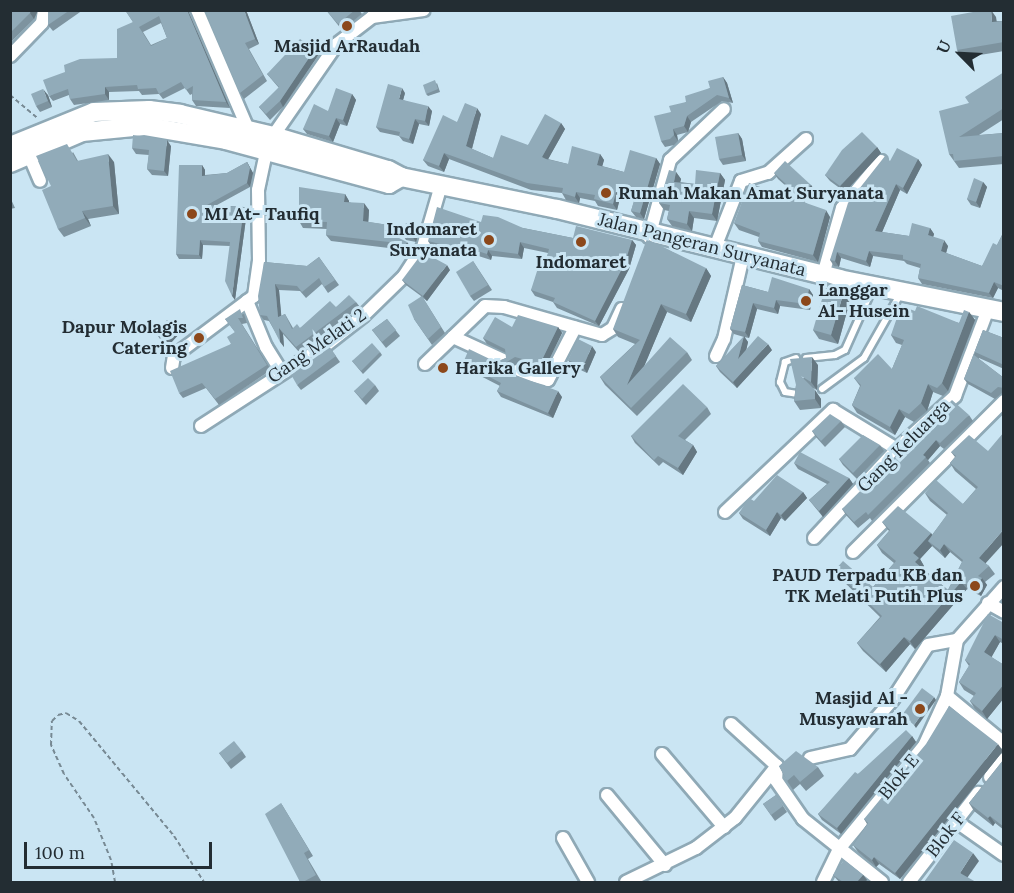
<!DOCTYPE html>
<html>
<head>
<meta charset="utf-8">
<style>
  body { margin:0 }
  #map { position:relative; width:1014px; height:893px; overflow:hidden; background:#cae5f3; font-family:Lora,serif }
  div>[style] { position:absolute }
  .path>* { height:2px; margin-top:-1px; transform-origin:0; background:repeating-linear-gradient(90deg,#778993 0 4.5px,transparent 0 7.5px) }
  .roads { filter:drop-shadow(2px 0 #8fa9b6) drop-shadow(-2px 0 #8fa9b6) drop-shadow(0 2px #8fa9b6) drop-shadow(0 -2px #8fa9b6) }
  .service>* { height:6px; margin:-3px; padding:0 3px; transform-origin:3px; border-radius:3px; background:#fff }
  .minor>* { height:12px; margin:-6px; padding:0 6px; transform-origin:6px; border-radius:6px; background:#fff }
  .primary>* { height:18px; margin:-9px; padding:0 9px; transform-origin:9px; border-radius:9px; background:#fff }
  .wall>* { inset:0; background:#7d939f }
  .shaded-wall>* { inset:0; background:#667882 }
  .building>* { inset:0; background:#91abb9 }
  .dots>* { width:16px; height:16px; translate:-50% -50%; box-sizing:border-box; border:3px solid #cae5f3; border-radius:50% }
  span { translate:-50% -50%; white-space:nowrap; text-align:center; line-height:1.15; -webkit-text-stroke:6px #cae5f3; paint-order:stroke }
  .poi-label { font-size:18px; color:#232d33; font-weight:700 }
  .left { translate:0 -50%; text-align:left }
  .right { translate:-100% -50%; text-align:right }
  .street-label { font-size:18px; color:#232d33 }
  .frame { position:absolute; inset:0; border:12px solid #232d33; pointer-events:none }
  .north { position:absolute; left:930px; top:24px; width:60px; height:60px; -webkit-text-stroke:4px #cae5f3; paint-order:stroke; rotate:294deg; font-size:16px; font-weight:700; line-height:24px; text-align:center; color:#232d33 }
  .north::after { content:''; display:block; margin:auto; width:21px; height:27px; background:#232d33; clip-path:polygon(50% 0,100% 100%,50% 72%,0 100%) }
  .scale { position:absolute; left:24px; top:842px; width:188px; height:27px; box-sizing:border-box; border:3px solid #232d33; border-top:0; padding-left:8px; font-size:18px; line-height:21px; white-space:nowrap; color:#232d33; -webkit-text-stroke:4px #cae5f3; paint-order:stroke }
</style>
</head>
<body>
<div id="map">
  <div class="path">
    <div style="left:10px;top:95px;width:35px;rotate:40deg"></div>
    <div style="left:115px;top:882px;width:22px;rotate:-100deg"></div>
    <div style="left:111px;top:860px;width:45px;rotate:-112deg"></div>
    <div style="left:94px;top:818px;width:53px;rotate:-124.3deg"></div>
    <div style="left:64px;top:774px;width:32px;rotate:-114deg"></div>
    <div style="left:51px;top:745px;width:24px;rotate:-88deg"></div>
    <div style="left:52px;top:721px;width:8px;rotate:-45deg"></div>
    <div style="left:58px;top:715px;width:8px;rotate:-14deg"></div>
    <div style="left:66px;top:713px;width:15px;rotate:32deg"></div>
    <div style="left:79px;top:721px;width:149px;rotate:50.4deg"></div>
    <div style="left:174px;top:836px;width:55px;rotate:56.9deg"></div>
  </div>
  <div class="roads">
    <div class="service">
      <div style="left:796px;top:358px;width:12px;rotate:160deg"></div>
      <div style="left:785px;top:362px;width:21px;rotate:104deg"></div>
      <div style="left:780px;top:382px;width:11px;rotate:63deg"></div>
      <div style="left:785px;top:392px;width:12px;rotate:9deg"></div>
      <div style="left:806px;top:358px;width:29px;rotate:-6deg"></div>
      <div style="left:835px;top:355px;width:11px;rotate:-27deg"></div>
      <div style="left:845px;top:350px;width:69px;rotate:-66deg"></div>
      <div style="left:822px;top:389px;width:52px;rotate:-36.4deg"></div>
      <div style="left:864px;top:358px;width:75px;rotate:-60.4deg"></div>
    </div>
    <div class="minor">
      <div style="left:197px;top:10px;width:129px;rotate:66.8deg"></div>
      <div style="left:10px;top:56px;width:46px;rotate:-45.9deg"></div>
      <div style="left:42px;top:23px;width:13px;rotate:-81deg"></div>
      <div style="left:273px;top:136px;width:112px;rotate:-55.2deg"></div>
      <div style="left:337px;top:44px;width:44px;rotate:-37.6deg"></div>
      <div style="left:372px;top:17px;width:52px;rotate:-7.7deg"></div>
      <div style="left:29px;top:155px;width:28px;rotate:67deg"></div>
      <div style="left:649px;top:237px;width:80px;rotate:-74.7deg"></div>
      <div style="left:670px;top:160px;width:74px;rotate:-43.4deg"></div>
      <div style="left:714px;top:250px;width:74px;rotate:-68.6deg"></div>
      <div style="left:741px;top:181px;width:28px;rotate:-17deg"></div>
      <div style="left:768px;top:173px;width:51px;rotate:-41.8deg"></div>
      <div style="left:823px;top:275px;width:70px;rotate:-74.2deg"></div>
      <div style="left:842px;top:208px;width:61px;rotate:-50.3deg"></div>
      <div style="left:247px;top:301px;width:50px;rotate:67.6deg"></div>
      <div style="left:266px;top:347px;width:28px;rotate:58deg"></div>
      <div style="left:453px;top:337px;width:55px;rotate:24.7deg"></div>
      <div style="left:716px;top:356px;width:19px;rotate:-65deg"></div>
      <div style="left:724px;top:339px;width:85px;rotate:-77.1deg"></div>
      <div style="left:425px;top:364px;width:83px;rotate:-44deg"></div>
      <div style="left:485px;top:306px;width:19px;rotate:3deg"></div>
      <div style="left:504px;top:307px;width:102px;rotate:15.9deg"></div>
      <div style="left:602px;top:335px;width:13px;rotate:-32deg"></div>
      <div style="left:613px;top:328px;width:21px;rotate:-65deg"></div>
      <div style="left:172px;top:368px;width:12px;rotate:-81deg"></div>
      <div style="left:174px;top:356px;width:100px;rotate:-36.9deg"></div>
      <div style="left:254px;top:296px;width:35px;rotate:-82deg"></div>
      <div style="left:259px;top:261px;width:71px;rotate:-90.8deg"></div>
      <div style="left:258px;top:190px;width:40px;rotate:-78deg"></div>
      <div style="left:517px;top:371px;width:32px;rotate:16deg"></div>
      <div style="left:548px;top:380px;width:59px;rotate:-62.6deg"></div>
      <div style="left:201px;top:426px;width:149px;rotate:-32.9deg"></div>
      <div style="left:326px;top:345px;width:47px;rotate:-38.1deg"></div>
      <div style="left:363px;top:316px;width:57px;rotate:-44.3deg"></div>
      <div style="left:404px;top:276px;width:35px;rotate:-57deg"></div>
      <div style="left:423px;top:247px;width:65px;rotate:-73.8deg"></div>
      <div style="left:725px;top:512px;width:149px;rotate:-43.4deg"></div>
      <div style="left:833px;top:410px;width:75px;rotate:31.4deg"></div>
      <div style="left:814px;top:538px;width:122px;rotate:-47deg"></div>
      <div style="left:897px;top:449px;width:79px;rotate:-42.4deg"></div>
      <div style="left:955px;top:396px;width:93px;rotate:-69.2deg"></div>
      <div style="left:853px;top:552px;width:214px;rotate:-45deg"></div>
      <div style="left:988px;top:603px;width:18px;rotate:29deg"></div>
      <div style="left:947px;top:696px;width:74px;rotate:39.5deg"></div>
      <div style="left:731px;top:724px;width:62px;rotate:42.4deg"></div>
      <div style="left:662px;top:754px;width:96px;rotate:49.7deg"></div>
      <div style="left:810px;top:758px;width:41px;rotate:-12.7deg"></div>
      <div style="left:850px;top:749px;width:66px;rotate:-49.3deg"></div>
      <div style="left:893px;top:699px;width:64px;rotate:-57.1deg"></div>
      <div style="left:928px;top:645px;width:29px;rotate:-10deg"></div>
      <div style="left:777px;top:766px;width:14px;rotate:94deg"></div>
      <div style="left:776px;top:780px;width:47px;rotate:55.3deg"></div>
      <div style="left:803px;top:819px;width:101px;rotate:38.6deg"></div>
      <div style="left:990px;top:777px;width:23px;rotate:-52deg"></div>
      <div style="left:607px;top:795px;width:91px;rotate:50.4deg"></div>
      <div style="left:957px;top:822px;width:57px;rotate:35.1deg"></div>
      <div style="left:563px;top:838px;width:51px;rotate:60.4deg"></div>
      <div style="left:626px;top:882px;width:78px;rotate:-25.9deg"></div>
      <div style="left:696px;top:848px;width:49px;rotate:-37.6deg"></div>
      <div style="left:735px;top:818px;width:67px;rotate:-51.1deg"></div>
      <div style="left:823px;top:882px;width:37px;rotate:-64deg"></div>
      <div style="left:839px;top:849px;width:134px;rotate:-50.5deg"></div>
      <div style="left:924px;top:746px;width:55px;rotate:-65.3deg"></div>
      <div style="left:947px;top:696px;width:57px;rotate:-79.9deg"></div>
      <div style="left:957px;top:640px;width:71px;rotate:-48.4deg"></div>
      <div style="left:909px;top:882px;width:113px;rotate:-52.2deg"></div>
    </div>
    <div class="primary">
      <div style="left:10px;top:146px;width:91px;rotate:-22deg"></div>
      <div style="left:94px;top:112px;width:55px;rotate:-2.1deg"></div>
      <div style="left:149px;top:110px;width:31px;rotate:7deg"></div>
      <div style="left:180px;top:114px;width:96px;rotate:13.3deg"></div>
      <div style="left:273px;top:136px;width:120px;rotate:16.5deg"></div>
      <div style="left:388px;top:170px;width:15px;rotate:28deg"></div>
      <div style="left:401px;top:177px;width:159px;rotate:11.6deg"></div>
      <div style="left:557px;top:209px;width:291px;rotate:13.9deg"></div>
      <div style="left:839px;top:279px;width:168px;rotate:11.3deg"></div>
      <div style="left:10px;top:163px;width:78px;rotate:-23.3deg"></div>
      <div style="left:82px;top:132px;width:62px;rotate:-5.5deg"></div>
      <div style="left:144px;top:126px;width:83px;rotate:9.7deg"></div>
      <div style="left:226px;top:140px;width:169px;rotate:15.1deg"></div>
      <div style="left:389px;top:184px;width:14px;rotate:-30deg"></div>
    </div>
  </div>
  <div class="wall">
    <div style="clip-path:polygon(10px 10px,38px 10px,34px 19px,10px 43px)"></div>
    <div style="clip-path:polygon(48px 10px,83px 10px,53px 31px,48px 25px)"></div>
    <div style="clip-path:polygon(evenodd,125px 10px,189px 13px,230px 108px,196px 106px,192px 100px,192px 94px,190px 95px,185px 88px,163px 99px,159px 94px,142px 95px,139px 91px,109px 92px,109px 100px,74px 105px,70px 99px,69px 95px,53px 101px,49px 96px,117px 58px,133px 22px,125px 10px,161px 23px,167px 38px,151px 45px,143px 32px,161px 23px)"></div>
    <div style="clip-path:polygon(246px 10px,259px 44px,249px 49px,267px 81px,244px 99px,240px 93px)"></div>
    <div style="clip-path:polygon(326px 10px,359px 10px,362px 14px,342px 30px)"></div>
    <div style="clip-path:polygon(996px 17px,996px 21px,1004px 21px,1004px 51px,962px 58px,957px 50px)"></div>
    <div style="clip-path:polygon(315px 49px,319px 54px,283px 107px,270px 120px,259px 107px,279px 88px,267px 74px)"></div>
    <div style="clip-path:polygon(1004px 72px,1004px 119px,979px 135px,1004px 133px,1004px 164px,959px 168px,949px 154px,969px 103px)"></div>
    <div style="clip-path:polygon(723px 77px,727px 83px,733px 103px,722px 101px,691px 122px,688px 132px,677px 135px,678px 141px,674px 145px,665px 147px,661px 141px,671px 112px,686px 102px,710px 88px)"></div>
    <div style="clip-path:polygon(437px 83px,440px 92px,428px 96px,426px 94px)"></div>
    <div style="clip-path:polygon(405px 93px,403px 100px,432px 111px,429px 126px,419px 124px,413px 144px,403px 141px,399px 136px,380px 132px,376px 127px)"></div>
    <div style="clip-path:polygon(352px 94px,356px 100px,347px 126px,340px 124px,333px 142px,307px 134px,303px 129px)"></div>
    <div style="clip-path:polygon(48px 95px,52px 107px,40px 112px,36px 106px)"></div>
    <div style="clip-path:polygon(481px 114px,472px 149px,493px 158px,528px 145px,561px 123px,565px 129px,548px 159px,568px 164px,600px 154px,604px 160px,602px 166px,624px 172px,656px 158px,660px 164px,644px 219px,636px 217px,631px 211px,634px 202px,620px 198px,617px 210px,598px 206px,595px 201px,580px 198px,579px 203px,566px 200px,562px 193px,531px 190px,449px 159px,444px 172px,428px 166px,423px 160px,457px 122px)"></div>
    <div style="clip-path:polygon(738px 133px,742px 139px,746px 161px,723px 165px,719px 159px)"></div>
    <div style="clip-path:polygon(171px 146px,168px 176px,152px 175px,147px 169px,149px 155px,136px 154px,132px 148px)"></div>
    <div style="clip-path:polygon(877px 147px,881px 153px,845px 192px,830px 181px,825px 175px)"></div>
    <div style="clip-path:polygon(73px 152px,78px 161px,114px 162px,119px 214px,88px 219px,91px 226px,64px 237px,58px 229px,51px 186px)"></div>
    <div style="clip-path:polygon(918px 159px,922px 165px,907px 194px,900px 190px,882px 232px,909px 236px,930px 228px,934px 234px,933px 237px,948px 246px,946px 253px,982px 266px,997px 245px,1004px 231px,1004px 291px,998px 288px,993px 298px,922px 284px,918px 278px,920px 268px,907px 264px,904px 261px,873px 256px,870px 267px,841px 258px,839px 267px,834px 266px,830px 260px,890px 161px)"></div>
    <div style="clip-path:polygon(247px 162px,253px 173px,250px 187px,217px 205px,244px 207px,247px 211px,235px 300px,230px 246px,203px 245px,202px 259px,179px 259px,176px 254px,202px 165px,205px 170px,205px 175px,227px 173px)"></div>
    <div style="clip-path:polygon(676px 172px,681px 179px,680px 182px,695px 184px,720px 173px,725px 180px,717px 221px,694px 218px,692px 231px,672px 226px,667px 219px,669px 211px,664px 210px,659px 203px)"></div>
    <div style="clip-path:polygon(774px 173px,811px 185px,815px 191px,804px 202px,830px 217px,818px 262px,762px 247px,758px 241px,759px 237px,739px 230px,734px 223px,804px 202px,778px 179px)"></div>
    <div style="clip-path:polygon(983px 182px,987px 187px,980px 208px,971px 205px,967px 199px)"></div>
    <div style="clip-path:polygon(345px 194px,349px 201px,349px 202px,369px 210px,368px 222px,395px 226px,399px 232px,397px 237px,412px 249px,407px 257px,401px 255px,397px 249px,331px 241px,326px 235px,327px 229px,303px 228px,299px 221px)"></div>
    <div style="clip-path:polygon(10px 197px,15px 208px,10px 209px)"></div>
    <div style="clip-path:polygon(481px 222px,523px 228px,573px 238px,632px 240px,636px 245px,629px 269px,599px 326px,557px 308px,553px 302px,535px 296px,531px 290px,544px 270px,548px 253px,524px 248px,522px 259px,492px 256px,491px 260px,469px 253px,471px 257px,432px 247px,428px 241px)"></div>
    <div style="clip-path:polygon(419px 232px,416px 242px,406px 240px,402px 234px)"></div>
    <div style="clip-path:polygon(319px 257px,339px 285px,328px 293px,322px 284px,306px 298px,300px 291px,279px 290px,281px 316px,285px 314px,293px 328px,300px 328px,336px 307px,356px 302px,360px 307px,299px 352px,283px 334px,284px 347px,269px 321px,264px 320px,260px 315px,264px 262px,307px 266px)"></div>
    <div style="clip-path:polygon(473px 261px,492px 290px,474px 301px,470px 296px)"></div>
    <div style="clip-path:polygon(706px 268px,711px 276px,691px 322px,667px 312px,644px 366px,687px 352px,692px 360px,637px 416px,605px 385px,600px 377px,635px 344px,618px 337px,613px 329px)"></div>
    <div style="clip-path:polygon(450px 270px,427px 301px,423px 298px,445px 333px,432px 345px,414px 319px,421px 296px,406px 285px,402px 280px)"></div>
    <div style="clip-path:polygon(742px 285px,768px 292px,809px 289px,813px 295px,810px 310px,780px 306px,778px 314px,757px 309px,749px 338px,744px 337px,748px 342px,746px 350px,772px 350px,737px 388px,720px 372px,716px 366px,744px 337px,734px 334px,730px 329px)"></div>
    <div style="clip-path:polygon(851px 297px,838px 344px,819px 339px,813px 330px)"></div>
    <div style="clip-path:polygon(915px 311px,959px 323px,969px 312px,975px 320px,948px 391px,943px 396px,933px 392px,927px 411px,914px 422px,905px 417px,895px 435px,857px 413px,852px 405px,860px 386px,854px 378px,892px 369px,902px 345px,896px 343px,891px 335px)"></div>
    <div style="clip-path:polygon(244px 314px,247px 323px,242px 324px,271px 370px,219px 405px,206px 388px,183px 398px,179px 393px,231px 344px,235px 332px,225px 319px)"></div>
    <div style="clip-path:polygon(387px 319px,400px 336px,386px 348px,372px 330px)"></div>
    <div style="clip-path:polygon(176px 327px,180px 333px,168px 346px,160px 339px,156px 333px)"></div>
    <div style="clip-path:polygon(512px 327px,558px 327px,562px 333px,544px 370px,519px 363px,509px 369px,511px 373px,562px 397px,553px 418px,501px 397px,497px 391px,500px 386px,467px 369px,463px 363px,496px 362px,506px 358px,506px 353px,487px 344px,483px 338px)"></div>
    <div style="clip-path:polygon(983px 330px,1004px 338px,1004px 369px,979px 358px,979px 359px,1004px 378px,1004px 393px,1002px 393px,995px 399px,968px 384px,964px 379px)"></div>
    <div style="clip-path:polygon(328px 345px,340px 362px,301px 390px,297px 385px)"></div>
    <div style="clip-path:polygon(380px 352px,382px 355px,363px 374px,352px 361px)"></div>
    <div style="clip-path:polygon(596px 352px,587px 373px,572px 366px,568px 360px)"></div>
    <div style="clip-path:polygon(818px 365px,817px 390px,813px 388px,821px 399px,821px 408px,800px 410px,794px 401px,796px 385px)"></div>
    <div style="clip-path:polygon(375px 385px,379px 391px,366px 405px,354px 391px)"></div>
    <div style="clip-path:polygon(707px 407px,711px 414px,685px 440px,693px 445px,697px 452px,683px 475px,663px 462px,659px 466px,635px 443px,631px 436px)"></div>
    <div style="clip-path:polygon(969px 415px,973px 421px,944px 449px,940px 446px,928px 460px,930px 463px,872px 521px,870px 518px,858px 528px,846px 515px,842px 509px)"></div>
    <div style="clip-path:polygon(841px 421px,845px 427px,825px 447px,816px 437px,812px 431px)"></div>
    <div style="clip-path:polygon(880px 445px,884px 451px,857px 479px,843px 465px,839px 459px)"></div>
    <div style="clip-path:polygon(evenodd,988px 451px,986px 564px,989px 566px,995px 574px,985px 582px,987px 585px,981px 596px,967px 589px,915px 649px,910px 644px,886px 672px,863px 651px,857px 643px,880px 617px,840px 578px,835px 570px,873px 587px,894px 563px,882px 553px,877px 545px,889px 531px,882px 522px,931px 533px,932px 535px,947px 515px,930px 501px,925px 493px,963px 504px,976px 489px,955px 471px,950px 463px,955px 457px,951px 452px,988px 451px,932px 546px,945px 558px,950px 552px,962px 562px,948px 590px,922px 568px,924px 566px,920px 559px,932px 546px)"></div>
    <div style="clip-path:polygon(794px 463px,849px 478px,853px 484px,823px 517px,809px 500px,827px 484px,798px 469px)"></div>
    <div style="clip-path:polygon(803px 492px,807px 498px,785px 521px,781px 518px,770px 536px,743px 519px,739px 513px,754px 501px)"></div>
    <div style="clip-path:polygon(1004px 623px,1004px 644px,1000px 642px,991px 657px,1004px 665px,1004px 698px,987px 719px,975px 709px,970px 701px,974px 696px,964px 690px,959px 682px,969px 666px,965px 660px)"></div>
    <div style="clip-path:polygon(912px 736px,916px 742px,841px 834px,822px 820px,818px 814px,858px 774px)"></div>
    <div style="clip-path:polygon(242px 751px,246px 757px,231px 769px,219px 753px)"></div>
    <div style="clip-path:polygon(1003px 751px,900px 879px,879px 864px,876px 867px,858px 852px,853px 845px,867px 824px,864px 819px)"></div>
    <div style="clip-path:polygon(1004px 759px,1004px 830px,995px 823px,993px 826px,974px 811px,969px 803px)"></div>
    <div style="clip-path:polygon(779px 766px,818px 767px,824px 776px,806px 791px,800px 784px,793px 790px,787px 781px)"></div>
    <div style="clip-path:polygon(776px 795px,787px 812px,775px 821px,763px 804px)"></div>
    <div style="clip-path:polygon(281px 803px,313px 856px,308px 859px,321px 881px,317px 882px,300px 882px)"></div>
    <div style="clip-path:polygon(833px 875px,863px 875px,867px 880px,865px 882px,839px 882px)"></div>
  </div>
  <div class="shaded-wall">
    <div style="clip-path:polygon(31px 10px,38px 10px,34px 19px,30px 13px)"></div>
    <div style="clip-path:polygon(187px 10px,190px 10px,189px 13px,230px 108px,226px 102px)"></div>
    <div style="clip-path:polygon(244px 10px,246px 10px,259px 44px,255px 39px)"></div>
    <div style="clip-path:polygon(991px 10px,996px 17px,998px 29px,992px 22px)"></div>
    <div style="clip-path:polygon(315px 49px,319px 54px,283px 107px,280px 101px)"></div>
    <div style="clip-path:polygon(723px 77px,727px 83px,733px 103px,729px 98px)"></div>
    <div style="clip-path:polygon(105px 87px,109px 92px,109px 100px,105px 94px)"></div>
    <div style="clip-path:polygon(402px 88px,405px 93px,402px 104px,399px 99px)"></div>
    <div style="clip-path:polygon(43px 89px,48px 95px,52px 107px,48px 101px)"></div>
    <div style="clip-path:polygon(352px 94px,356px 100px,347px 126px,343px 120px)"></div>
    <div style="clip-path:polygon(428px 106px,432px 111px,429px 126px,425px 121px)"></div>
    <div style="clip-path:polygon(477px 108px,481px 114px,471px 152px,466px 146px)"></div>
    <div style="clip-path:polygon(687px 116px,691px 122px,688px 132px,684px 126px)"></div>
    <div style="clip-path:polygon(336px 118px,340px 124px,333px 142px,329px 136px)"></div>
    <div style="clip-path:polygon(415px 119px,419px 124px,413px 144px,409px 139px)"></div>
    <div style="clip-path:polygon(561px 123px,565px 129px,546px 163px,542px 157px)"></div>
    <div style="clip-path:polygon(673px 129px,677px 135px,678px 141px,674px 135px)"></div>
    <div style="clip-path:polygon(738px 133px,742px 139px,746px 161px,742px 155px)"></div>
    <div style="clip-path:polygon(167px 140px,171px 146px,168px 176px,164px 171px)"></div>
    <div style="clip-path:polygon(877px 147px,881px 153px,845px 192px,840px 186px)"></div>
    <div style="clip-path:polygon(444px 153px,449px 159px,444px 172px,439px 166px)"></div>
    <div style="clip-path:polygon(108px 154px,114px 162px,119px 214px,113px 206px)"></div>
    <div style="clip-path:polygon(600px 154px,604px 160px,601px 171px,597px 165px)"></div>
    <div style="clip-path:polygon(656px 158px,660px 164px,644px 219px,640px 213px)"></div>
    <div style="clip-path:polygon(918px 159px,922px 165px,907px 194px,903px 188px)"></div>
    <div style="clip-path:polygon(247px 162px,253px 173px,250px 187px,247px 183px)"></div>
    <div style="clip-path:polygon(202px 165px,205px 170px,205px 180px,202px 176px)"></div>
    <div style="clip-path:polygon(676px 172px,681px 179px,679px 189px,674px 182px)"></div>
    <div style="clip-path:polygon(720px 173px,725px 180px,717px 221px,712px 214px)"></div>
    <div style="clip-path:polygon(983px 182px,987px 187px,980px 208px,976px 202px)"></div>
    <div style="clip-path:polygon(896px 184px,900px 190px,880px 237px,875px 231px)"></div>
    <div style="clip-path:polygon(811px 185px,815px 191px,804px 202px,800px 197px)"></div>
    <div style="clip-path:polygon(576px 192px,580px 198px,579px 203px,575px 197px)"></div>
    <div style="clip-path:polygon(616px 192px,620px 198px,617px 210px,613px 204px)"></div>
    <div style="clip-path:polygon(345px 194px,349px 201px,349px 208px,344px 202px)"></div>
    <div style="clip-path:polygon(364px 203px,369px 210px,368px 228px,363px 221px)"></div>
    <div style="clip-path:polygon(244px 207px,247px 211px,235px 300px,232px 296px)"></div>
    <div style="clip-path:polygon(826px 210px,830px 217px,818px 262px,813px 255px)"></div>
    <div style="clip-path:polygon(82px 211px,88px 219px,91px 226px,85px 218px)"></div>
    <div style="clip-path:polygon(689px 211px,694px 218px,692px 231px,687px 224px)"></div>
    <div style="clip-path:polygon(395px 226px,399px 232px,396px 241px,391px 234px)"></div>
    <div style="clip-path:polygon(415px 226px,419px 232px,416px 242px,412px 236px)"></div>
    <div style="clip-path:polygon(930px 228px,934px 234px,932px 241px,928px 235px)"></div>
    <div style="clip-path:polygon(200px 240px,203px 245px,202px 259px,199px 255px)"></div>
    <div style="clip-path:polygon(632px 240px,636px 245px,629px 269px,599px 326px,595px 321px)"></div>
    <div style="clip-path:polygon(944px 240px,948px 246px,945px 257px,941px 251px)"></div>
    <div style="clip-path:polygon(407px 242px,412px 249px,407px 257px,402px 250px)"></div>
    <div style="clip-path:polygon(520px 242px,524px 248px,522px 259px,518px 254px)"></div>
    <div style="clip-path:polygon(488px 250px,492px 256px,491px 260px,487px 254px)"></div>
    <div style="clip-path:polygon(869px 251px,873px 256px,870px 267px,866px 261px)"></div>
    <div style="clip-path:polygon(837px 252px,841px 258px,839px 267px,835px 261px)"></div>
    <div style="clip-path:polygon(447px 265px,450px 270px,427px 301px,423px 296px)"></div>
    <div style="clip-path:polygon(706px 268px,711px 276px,691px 322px,686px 314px)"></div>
    <div style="clip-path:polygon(994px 282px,998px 288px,993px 298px,989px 293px)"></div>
    <div style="clip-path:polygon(275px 284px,279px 290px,282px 323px,278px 317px)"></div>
    <div style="clip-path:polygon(845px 288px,851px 297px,838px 344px,831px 335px)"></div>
    <div style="clip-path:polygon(809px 289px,813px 295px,810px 310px,806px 304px)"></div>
    <div style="clip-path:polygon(776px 300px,780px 306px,778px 314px,774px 308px)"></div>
    <div style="clip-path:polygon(753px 303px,757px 309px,749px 338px,745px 332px)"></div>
    <div style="clip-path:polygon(661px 304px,667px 312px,633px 393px,627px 385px)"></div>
    <div style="clip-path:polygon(969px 312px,975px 320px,948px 391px,942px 383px)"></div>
    <div style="clip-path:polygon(176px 327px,180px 333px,168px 346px,164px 341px)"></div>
    <div style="clip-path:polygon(558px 327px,562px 333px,544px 370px,540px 364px)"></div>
    <div style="clip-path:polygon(279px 328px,283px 334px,284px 347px,280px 342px)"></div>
    <div style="clip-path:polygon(744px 336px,748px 342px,743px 365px,738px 359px)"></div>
    <div style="clip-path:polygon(768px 344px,772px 350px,737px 388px,733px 382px)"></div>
    <div style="clip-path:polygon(592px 346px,596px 352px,587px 373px,583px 367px)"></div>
    <div style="clip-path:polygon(812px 357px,818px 365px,817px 390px,811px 382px)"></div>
    <div style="clip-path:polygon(928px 384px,933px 392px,927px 411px,921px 403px)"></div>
    <div style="clip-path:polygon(815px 390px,821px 399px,821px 408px,815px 399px)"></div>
    <div style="clip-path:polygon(558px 391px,562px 397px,553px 418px,548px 413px)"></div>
    <div style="clip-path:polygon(899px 409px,905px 417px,895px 435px,890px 427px)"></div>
    <div style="clip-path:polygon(936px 440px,940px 446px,928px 460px,923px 455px)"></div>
    <div style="clip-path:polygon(693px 445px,697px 452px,683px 475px,678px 468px)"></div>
    <div style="clip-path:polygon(849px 478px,853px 484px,823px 517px,819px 511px)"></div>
    <div style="clip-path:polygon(803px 492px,807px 498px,785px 521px,781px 515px)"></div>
    <div style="clip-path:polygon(777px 512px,781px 518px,770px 536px,766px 530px)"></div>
    <div style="clip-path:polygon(1004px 529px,1004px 543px,984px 565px,979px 558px)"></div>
    <div style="clip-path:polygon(931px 533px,936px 541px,928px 541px,932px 546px,920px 559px,924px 566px,921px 570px,915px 562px,913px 553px)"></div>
    <div style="clip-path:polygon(944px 544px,950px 552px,945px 558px,940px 550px)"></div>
    <div style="clip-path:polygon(982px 578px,987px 585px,981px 596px,975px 588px)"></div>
    <div style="clip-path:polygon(961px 582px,967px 589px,915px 649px,910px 641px)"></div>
    <div style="clip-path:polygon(995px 635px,1000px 642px,990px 660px,984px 652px)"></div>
    <div style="clip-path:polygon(904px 637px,910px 644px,886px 672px,880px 664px)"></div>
    <div style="clip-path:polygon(1004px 684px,1004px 698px,987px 719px,982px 711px)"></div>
    <div style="clip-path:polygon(934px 697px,936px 700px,916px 728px,914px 725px)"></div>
    <div style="clip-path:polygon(912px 736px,916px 742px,841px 834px,837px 828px)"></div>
    <div style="clip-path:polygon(998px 744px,1003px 751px,900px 879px,895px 873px)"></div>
    <div style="clip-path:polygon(990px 816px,995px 823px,993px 826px,988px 818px)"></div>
    <div style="clip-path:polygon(973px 853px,979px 861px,965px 881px,960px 873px)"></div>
    <div style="clip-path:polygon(874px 857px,879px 864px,876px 867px,872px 860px)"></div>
    <div style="clip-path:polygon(863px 875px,867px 880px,865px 882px,857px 882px)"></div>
  </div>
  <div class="building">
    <div style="clip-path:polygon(10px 10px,31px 10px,30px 13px,10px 33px)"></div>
    <div style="clip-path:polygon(48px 10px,70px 10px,48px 25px)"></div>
    <div style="clip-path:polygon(evenodd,125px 10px,187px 10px,226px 102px,192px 100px,193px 86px,186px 90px,181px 82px,159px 94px,156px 88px,138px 89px,137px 85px,105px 87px,105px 94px,70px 99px,68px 89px,49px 96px,43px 80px,65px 72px,64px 65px,80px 59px,117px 58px,117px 29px,133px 22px,125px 10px,159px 16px,167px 38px,151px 46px,139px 27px,159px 16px)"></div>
    <div style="clip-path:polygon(205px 10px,244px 10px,255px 39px,245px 43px,263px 75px,240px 93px)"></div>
    <div style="clip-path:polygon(326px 10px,355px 10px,338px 24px)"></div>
    <div style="clip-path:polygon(984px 10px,991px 10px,992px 22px,1004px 21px,1004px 42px,957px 50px,951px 16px)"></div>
    <div style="clip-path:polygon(300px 39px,315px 49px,280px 101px,266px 114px,259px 107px,279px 87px,267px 74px)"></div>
    <div style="clip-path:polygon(1004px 72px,1004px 108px,959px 137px,1004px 133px,1004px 156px,954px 161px,953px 154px,949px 154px,939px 111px,969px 103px,965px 97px)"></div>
    <div style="clip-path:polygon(723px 77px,729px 98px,717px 95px,687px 116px,684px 126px,673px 129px,674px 135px,670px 139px,661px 141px,654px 116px,671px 112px,669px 106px,686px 102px,685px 96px,710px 88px,708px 81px)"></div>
    <div style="clip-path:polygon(435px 80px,438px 89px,426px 94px,423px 85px)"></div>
    <div style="clip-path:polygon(388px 84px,402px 88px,399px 99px,428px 106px,425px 121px,415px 119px,409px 139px,399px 136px,400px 132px,376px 127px)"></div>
    <div style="clip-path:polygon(336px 88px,352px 94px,343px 120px,336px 118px,329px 136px,303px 129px,314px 104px,328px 111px)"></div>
    <div style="clip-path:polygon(43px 89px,48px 101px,36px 106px,31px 94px)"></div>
    <div style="clip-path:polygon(465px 103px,477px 108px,466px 146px,493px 158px,501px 135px,528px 145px,545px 114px,561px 123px,542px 157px,546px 159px,568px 164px,572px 146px,600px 154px,597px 165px,624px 172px,630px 150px,656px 158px,640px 213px,631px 211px,635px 197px,616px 192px,613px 204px,594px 199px,595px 195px,576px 192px,575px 197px,562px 193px,563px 188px,527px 183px,444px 153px,439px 166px,423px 160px,443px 115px,457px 122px)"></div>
    <div style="clip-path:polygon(862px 132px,877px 147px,840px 186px,825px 175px,842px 150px)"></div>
    <div style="clip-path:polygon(738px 133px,742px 155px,719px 159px,715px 137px)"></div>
    <div style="clip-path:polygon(133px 135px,167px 140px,164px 171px,147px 169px,149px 150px,132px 148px)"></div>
    <div style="clip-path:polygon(67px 144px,77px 161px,108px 154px,113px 206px,82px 211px,85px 218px,58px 229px,42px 190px,51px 186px,36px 156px)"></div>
    <div style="clip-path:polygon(897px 148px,918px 159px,903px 188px,896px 184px,875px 231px,909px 236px,912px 223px,930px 228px,928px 235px,944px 240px,941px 251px,982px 266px,993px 243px,997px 245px,1004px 231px,1004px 286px,994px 282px,989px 293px,918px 278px,921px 264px,903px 259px,903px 255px,869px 251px,866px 261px,837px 252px,835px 261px,830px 260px,848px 203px,885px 156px,890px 161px)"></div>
    <div style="clip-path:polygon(785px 161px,811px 185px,800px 197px,774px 173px)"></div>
    <div style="clip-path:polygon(247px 162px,250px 168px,247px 183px,207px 205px,244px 207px,232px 296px,225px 281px,230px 242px,200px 240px,199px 255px,176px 254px,179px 165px,202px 165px,202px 176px,227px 173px)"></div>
    <div style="clip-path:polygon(669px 170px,676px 172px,674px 182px,695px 184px,696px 170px,720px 173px,712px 214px,689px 211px,687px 224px,667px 219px,670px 205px,659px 203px)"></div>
    <div style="clip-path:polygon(974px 178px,983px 182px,976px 202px,967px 199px)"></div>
    <div style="clip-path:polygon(749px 183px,826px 210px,813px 255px,758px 241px,760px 233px,734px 223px)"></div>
    <div style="clip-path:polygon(299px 187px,345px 194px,344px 202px,364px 203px,363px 221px,395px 226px,391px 234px,407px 242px,402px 250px,396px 248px,398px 243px,326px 235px,327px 222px,299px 221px)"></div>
    <div style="clip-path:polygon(437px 207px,481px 222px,483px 215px,498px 217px,523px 228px,573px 238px,576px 226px,632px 240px,625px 263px,595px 321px,553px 302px,555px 298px,531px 290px,538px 268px,544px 270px,549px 249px,520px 242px,518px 254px,488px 250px,487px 254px,465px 247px,467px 251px,428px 241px)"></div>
    <div style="clip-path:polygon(406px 223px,415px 226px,412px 236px,402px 234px)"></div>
    <div style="clip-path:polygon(647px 239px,706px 268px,686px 314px,661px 304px,627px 385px,670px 337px,687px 352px,631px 408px,600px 377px,640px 340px,613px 329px)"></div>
    <div style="clip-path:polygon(423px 252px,447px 265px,423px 296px,402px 280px)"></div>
    <div style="clip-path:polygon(319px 257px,335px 280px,324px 287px,319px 278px,302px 292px,297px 286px,275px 284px,278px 317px,285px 314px,292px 329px,297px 324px,300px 328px,330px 301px,336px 307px,349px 295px,356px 302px,296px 347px,279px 328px,280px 342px,267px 316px,260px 315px,258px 296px,264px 262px,307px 266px)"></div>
    <div style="clip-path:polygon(473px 261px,488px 285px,470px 296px,456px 272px)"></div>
    <div style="clip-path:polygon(772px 277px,809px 289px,806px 304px,776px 300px,774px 308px,753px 303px,745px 332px,730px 329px,742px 285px,768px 292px)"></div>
    <div style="clip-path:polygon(827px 282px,845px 288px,831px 335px,813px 330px)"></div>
    <div style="clip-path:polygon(422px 296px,441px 327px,428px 339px,414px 319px,408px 305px)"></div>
    <div style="clip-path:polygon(901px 306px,915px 311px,917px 306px,959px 323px,964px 310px,969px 312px,942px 383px,937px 388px,928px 384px,921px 403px,909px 414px,899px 409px,890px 427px,852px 405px,861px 385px,854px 378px,878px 354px,892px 369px,904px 340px,891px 335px)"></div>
    <div style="clip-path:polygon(240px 309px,243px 318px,238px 318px,267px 365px,215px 399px,202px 383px,179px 393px,170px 371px,231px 344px,227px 337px,235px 332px,225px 319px)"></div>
    <div style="clip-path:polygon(518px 315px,558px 327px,540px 364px,515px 357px,505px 363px,510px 373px,558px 391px,548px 413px,497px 391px,501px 383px,463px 363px,469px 349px,496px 362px,506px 358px,505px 349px,483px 338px,495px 317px,512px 327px)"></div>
    <div style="clip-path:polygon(387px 319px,396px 330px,382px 342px,372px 330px)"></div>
    <div style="clip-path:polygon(167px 320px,176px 327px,164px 341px,156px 333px)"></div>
    <div style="clip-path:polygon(983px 330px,1004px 338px,1004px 365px,975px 352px,974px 355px,1004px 378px,1004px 388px,998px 387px,991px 393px,964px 379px)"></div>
    <div style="clip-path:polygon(744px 336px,738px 359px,758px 336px,768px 344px,733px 382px,716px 366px)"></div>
    <div style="clip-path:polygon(578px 339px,592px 346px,583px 367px,568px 360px)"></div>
    <div style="clip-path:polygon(372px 343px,380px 352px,361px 371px,352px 361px)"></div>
    <div style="clip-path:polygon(328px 345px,336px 356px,297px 385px,289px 371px)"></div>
    <div style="clip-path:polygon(812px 357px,811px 382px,801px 376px,815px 390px,815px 399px,794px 401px,796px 385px,790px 359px)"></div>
    <div style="clip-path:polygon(368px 378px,375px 385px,362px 399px,354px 391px)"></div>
    <div style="clip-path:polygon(683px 384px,707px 407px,678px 436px,693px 445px,678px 468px,658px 456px,654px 460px,631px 436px)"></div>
    <div style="clip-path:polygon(952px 400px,969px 415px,940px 443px,936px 440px,923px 455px,926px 457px,868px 515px,866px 512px,854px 522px,842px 509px)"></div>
    <div style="clip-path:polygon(830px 414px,841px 421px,821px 441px,812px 431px)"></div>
    <div style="clip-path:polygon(1004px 432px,1004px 529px,979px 558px,989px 566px,978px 576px,982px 578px,975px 588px,961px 582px,910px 641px,904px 637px,880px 664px,857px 643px,882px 616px,835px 570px,843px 561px,873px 587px,896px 561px,877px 545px,890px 530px,882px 522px,898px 506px,931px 533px,913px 553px,919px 558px,915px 562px,948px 590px,963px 560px,944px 544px,940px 550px,928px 541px,948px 513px,925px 493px,936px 480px,963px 504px,978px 487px,950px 463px,956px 456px,951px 452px,969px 435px,988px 451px)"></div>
    <div style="clip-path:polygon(863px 435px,880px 445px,853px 473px,839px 459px)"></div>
    <div style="clip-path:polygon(800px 452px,849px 478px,819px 511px,809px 500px,830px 482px,794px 463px)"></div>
    <div style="clip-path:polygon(777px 475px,803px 492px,781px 515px,777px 512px,766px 530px,739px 513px,749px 498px,754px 501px)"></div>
    <div style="clip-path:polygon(988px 614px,1004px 623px,1004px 640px,995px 635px,984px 652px,1004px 665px,1004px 684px,982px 711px,970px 701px,976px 693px,959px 682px,970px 664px,965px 660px)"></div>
    <div style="clip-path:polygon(922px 688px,934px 697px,914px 725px,902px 715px)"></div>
    <div style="clip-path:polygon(949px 706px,998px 744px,895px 873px,874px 857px,872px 860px,853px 845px,868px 823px,864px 819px,926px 744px)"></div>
    <div style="clip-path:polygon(906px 730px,912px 736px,837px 828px,818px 814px,855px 772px,858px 774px)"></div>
    <div style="clip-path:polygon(234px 741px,242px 751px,227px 763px,219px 753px)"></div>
    <div style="clip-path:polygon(796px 751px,818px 767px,800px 782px,794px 775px,787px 781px,779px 766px)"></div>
    <div style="clip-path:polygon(1004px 759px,1004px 827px,990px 816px,988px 818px,969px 803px)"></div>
    <div style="clip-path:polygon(776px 795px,783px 806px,771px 815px,763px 804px)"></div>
    <div style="clip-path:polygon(281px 803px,309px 850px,304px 853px,316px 875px,303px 882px,300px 882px,265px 814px)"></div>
    <div style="clip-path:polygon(954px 840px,973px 853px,960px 873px,976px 882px,924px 882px)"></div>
    <div style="clip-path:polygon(844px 860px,863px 875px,857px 882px,843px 882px,833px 875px)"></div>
  </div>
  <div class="dots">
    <div style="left:347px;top:26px;background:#8c481b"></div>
    <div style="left:606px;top:193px;background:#8c481b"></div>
    <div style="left:192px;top:214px;background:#8c481b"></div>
    <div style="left:489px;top:240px;background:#8c481b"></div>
    <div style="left:581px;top:242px;background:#8c481b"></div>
    <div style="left:806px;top:301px;background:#8c481b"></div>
    <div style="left:199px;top:338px;background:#8c481b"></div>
    <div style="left:443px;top:368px;background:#8c481b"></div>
    <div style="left:975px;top:586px;background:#8c481b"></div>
    <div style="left:920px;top:709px;background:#8c481b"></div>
  </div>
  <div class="poi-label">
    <span style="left:347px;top:46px">Masjid ArRaudah</span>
    <span class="left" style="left:618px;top:193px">Rumah Makan Amat Suryanata</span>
    <span class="left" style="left:204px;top:214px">MI At- Taufiq</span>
    <span class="right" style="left:477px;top:240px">Indomaret<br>Suryanata</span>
    <span style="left:581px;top:262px">Indomaret</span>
    <span class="left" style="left:818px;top:301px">Langgar<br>Al- Husein</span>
    <span class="right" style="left:187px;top:338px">Dapur Molagis<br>Catering</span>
    <span class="left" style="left:455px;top:368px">Harika Gallery</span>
    <span class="right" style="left:963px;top:586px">PAUD Terpadu KB dan<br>TK Melati Putih Plus</span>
    <span class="right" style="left:908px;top:709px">Masjid Al -<br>Musyawarah</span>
  </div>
  <div class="street-label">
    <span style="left:702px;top:245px;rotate:14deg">Jalan Pangeran Suryanata</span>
    <span style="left:317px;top:346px;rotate:-35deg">Gang Melati 2</span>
    <span style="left:904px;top:446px;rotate:-45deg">Gang Keluarga</span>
    <span style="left:899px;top:777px;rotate:-51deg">Blok E</span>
    <span style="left:946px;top:835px;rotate:-52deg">Blok F</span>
  </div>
  <div class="frame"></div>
  <div class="north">U</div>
  <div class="scale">100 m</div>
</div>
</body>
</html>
